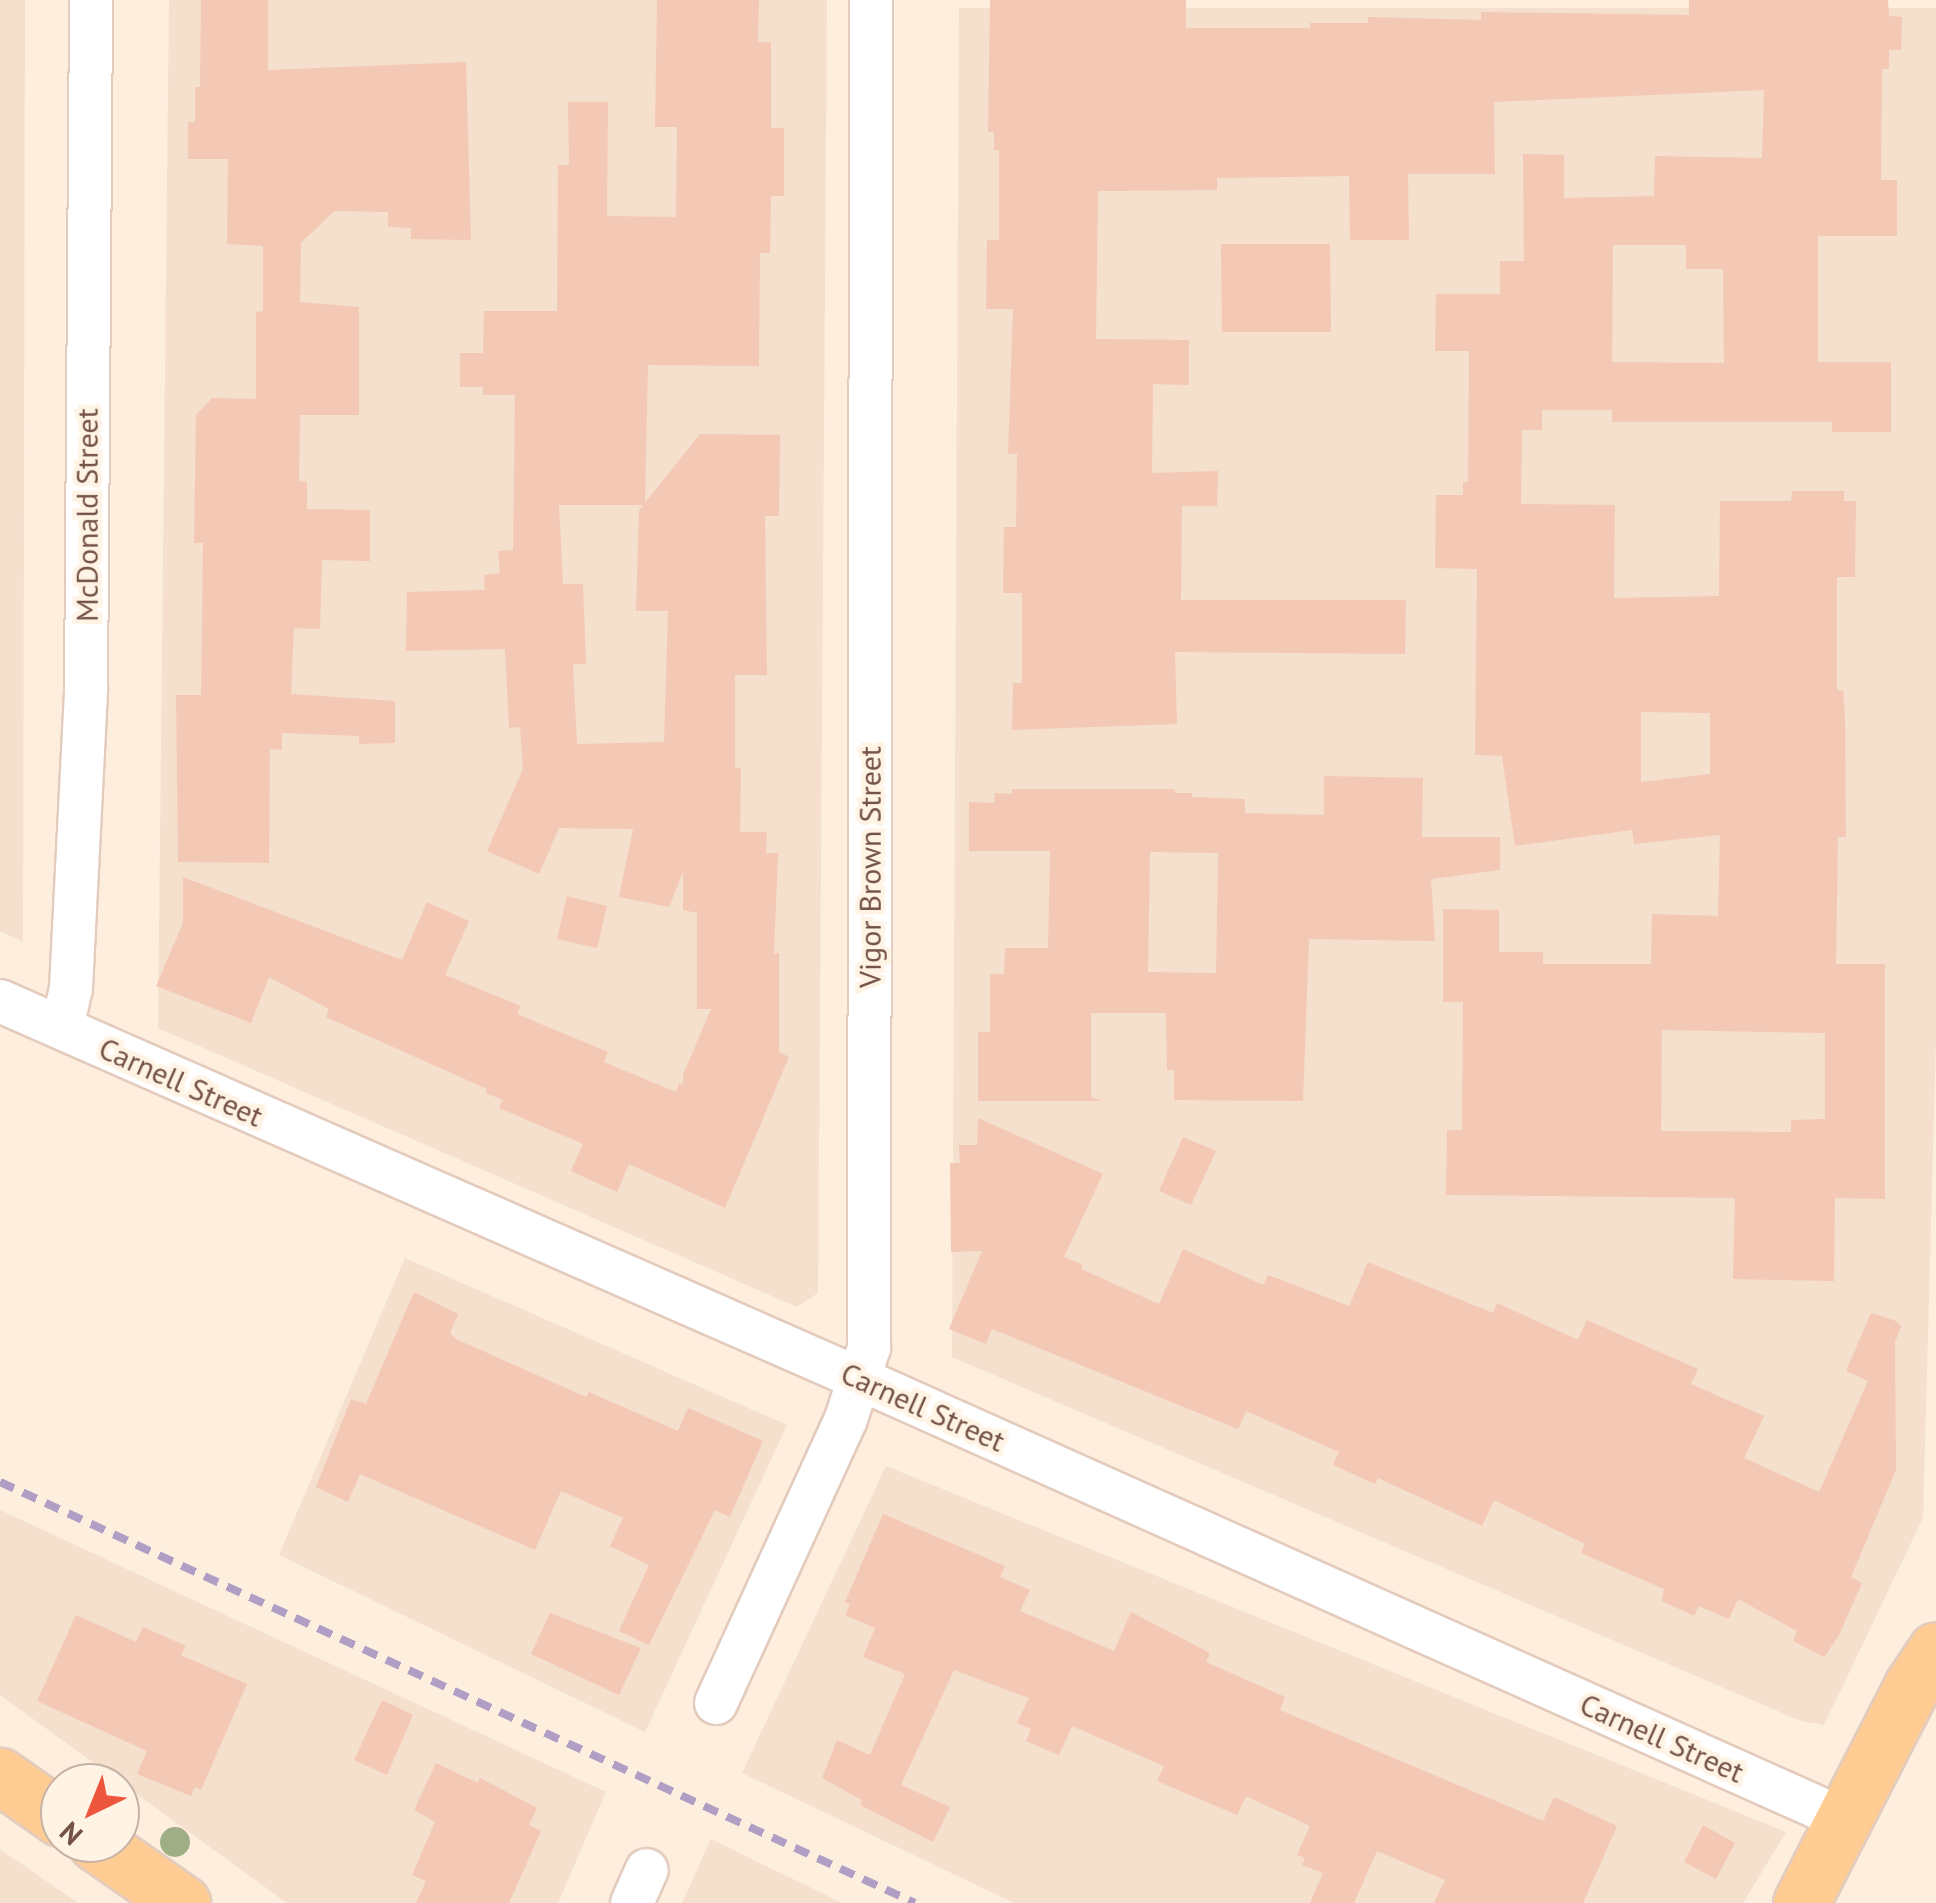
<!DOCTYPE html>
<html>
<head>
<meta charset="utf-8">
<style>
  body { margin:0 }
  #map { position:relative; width:1936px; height:1903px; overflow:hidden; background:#fdeede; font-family:"PT Sans",sans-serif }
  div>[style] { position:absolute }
  .residential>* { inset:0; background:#f5dfcd }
  .building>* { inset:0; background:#f3c8b5 }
  .roads { filter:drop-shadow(2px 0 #e3cbbd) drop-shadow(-2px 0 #e3cbbd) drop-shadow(0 2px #e3cbbd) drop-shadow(0 -2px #e3cbbd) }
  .minor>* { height:42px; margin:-21px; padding:0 21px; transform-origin:21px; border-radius:21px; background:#fff }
  .major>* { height:55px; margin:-27.5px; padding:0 27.5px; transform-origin:27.5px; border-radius:27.5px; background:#ffcd93 }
  .rail>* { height:8px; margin-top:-4px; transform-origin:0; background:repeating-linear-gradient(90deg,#b09ec5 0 15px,transparent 0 25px) }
  .trees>* { width:30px; height:30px; margin:-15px; border-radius:50%; background:#a0ae85 }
  span { translate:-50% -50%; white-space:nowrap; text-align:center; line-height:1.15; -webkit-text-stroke:9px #fff3e5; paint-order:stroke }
  .street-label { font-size:30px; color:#745246 }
  .north { position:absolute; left:40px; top:1763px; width:100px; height:100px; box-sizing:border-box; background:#fff3e5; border:2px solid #c7b3a5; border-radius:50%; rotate:223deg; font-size:28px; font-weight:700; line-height:40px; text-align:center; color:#745246 }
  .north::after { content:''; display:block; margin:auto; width:35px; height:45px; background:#ed553d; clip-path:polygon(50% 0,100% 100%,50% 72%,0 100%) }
</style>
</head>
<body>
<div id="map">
  <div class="residential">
    <div style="clip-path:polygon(0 0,25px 0,23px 942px,0 931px)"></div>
    <div style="clip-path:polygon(169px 0,827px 0,818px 1293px,797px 1307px,158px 1028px)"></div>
    <div style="clip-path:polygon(959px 8px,1936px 8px,1936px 1038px,1923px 1518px,1824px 1725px,1801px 1721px,952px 1357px)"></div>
    <div style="clip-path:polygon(405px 1258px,787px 1425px,645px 1732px,279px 1555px)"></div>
    <div style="clip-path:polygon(886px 1466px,1786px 1832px,1743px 1903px,1014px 1903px,742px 1773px)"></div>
    <div style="clip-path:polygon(0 1510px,606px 1792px,558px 1903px,287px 1903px,0 1695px)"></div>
    <div style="clip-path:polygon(711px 1839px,842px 1903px,682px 1903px)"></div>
    <div style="clip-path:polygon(0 1849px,78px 1903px,0 1903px)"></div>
  </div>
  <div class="building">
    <div style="clip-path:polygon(201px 0,268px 0,268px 70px,466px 62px,471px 240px,411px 239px,411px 228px,388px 227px,388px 212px,334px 211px,301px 243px,300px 302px,359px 307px,359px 415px,300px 415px,299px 481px,307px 482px,307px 509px,370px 510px,370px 561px,322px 560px,320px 629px,294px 628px,291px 694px,395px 701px,395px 743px,359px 744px,359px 736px,282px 733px,282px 750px,270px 749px,269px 863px,178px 862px,176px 695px,201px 695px,203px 543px,194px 543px,196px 415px,212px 398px,256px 399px,256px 312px,263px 311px,263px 246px,227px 244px,228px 159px,188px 159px,188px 122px,195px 122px,195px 87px,200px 87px)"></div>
    <div style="clip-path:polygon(evenodd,657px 0,759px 0,758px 42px,771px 42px,771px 128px,784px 128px,784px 196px,771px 196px,770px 253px,760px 253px,759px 366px,648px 365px,645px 503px,700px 434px,780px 435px,779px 516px,765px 516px,767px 675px,735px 675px,735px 768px,741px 768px,740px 832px,767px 832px,766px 853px,778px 853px,774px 954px,779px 953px,779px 1052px,789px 1057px,725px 1208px,629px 1164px,617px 1192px,571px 1171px,583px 1144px,499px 1108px,503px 1100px,486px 1093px,487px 1089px,326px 1017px,329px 1009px,269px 977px,251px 1023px,156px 986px,183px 923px,183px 877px,402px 960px,427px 902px,469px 921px,445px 975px,521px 1006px,517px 1014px,608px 1052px,604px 1062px,676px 1092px,679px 1083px,683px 1085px,683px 1075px,711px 1009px,697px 1009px,697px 913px,683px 910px,683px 872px,669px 907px,619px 897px,633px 829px,559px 828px,539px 874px,487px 851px,523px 769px,520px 727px,509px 728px,505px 649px,406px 651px,407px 592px,485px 590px,484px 575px,500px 573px,498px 551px,513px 550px,515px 395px,483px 395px,483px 387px,460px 387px,460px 353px,483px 353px,484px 311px,557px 311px,558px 165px,569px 165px,568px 102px,608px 102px,607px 216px,676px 217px,677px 127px,655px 127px,657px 0,559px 505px,643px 505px,639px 511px,636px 611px,668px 611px,664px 742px,577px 744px,573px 664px,586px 664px,583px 584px,563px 584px,559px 505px)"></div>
    <div style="clip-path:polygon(evenodd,990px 0,1186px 0,1186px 28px,1310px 28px,1310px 23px,1368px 23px,1368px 17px,1481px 20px,1481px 12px,1689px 15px,1689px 0,1888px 0,1889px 16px,1902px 17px,1901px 50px,1889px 50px,1889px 69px,1882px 69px,1881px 180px,1897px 180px,1897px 236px,1818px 236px,1818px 362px,1891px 362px,1891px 432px,1832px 432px,1832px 422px,1612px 422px,1612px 410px,1542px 410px,1542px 430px,1522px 430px,1521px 504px,1615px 505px,1614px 598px,1719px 596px,1720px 501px,1791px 501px,1792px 491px,1844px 491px,1844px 501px,1856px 501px,1855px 577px,1837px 577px,1837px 690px,1843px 690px,1845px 719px,1846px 837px,1838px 837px,1836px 964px,1885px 964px,1885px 1199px,1835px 1198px,1834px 1281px,1733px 1279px,1735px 1198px,1446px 1195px,1447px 1130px,1462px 1130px,1463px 1002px,1443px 1002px,1443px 909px,1499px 910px,1499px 952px,1543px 952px,1543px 964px,1651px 964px,1652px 914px,1718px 916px,1720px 835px,1634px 844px,1632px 830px,1515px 846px,1502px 756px,1475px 755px,1477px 569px,1435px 568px,1436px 495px,1463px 495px,1463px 482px,1468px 482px,1469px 351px,1435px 351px,1436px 294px,1500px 294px,1500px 261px,1524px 261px,1523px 154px,1564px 155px,1564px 198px,1654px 196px,1655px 156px,1762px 158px,1764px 90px,1494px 102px,1495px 174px,1408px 174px,1409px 240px,1350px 240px,1349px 176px,1217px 178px,1217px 190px,1098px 191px,1096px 339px,1189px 340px,1189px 385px,1153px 384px,1152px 473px,1218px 471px,1217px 506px,1182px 506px,1181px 600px,1406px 600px,1405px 654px,1175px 652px,1177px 724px,1012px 730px,1013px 683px,1022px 683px,1022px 593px,1003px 593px,1004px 527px,1016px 527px,1017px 454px,1008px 454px,1013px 309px,986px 309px,987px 240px,999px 240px,999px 150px,994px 150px,994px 132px,988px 132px,990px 0,1613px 245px,1686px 245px,1686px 269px,1723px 269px,1724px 363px,1612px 362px,1613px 245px,990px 0,1641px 712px,1710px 713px,1710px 774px,1641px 782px,1641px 712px,990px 0,1662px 1030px,1825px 1033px,1825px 1119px,1791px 1120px,1791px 1132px,1661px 1131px,1662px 1030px)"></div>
    <div style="clip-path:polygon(1221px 244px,1330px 244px,1331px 332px,1222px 332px)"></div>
    <div style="clip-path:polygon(evenodd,1324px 776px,1423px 778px,1422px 837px,1500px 837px,1500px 870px,1431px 879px,1435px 941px,1309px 939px,1303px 1101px,1174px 1100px,1174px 1070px,1167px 1070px,1166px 1013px,1091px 1013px,1091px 1097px,1102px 1101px,978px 1101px,978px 1032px,990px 1032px,990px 974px,1004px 974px,1005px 948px,1048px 948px,1050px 851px,969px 851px,969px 802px,994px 803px,995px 793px,1012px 794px,1012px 789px,1174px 789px,1175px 793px,1192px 793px,1192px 797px,1245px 799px,1245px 813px,1324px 815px,1324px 776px,1150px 852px,1218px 853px,1216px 973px,1148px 972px,1150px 852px)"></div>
    <div style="clip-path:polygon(567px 896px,607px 906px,597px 948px,557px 939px)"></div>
    <div style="clip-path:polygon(978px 1118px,1103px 1174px,1064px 1257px,1083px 1265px,1081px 1269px,1159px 1304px,1183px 1249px,1263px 1285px,1268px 1275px,1349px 1306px,1368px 1262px,1493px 1313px,1497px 1303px,1578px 1340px,1587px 1320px,1698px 1369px,1691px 1384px,1764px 1416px,1744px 1458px,1819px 1492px,1868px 1381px,1846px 1371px,1871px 1313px,1894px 1320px,1901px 1326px,1895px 1342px,1896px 1470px,1851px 1577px,1862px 1583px,1838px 1637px,1824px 1657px,1793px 1641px,1797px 1631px,1738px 1599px,1729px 1619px,1699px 1606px,1694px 1616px,1662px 1601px,1664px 1589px,1581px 1553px,1585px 1544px,1494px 1500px,1482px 1526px,1378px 1478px,1375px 1484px,1333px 1465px,1339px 1452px,1246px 1411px,1238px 1429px,992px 1329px,986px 1344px,949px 1329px,982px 1251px,951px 1252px,950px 1163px,960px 1163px,959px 1145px,977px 1145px)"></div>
    <div style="clip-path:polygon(1183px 1137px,1216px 1151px,1191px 1205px,1159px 1191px)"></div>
    <div style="clip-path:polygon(414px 1292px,458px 1314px,450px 1333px,456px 1339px,586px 1397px,589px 1392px,678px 1431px,688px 1408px,763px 1441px,730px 1517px,715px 1510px,649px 1645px,619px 1631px,649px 1565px,610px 1546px,623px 1518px,561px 1491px,535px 1550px,360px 1474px,348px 1502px,316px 1487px,351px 1399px,366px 1404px)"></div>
    <div style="clip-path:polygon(883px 1514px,1005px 1566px,1000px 1577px,1030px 1590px,1020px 1611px,1114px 1651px,1131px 1612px,1210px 1653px,1206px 1662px,1285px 1697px,1280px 1710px,1543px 1821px,1554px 1797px,1617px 1826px,1583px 1903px,1434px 1903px,1445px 1880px,1377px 1851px,1354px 1903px,1310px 1903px,1323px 1873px,1302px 1865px,1305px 1858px,1297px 1855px,1310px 1826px,1246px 1796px,1237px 1815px,1157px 1781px,1164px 1766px,1072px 1726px,1059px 1755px,1026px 1741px,1031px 1729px,1017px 1723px,1029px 1698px,954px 1670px,901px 1785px,950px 1807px,933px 1842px,860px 1805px,862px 1800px,822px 1778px,837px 1740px,870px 1755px,905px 1674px,863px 1657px,875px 1628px,845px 1615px,850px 1604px,845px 1602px)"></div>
    <div style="clip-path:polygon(550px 1613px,641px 1648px,619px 1695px,531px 1654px)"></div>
    <div style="clip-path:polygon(76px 1615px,136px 1642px,143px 1627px,186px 1646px,181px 1655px,247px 1684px,201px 1790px,195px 1787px,191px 1796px,137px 1774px,147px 1751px,37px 1701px)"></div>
    <div style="clip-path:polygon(382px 1700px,413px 1715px,387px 1775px,354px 1760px)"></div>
    <div style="clip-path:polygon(436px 1763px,478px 1783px,480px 1778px,537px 1808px,529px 1825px,541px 1831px,509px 1903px,416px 1903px,426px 1881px,412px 1875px,435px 1822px,414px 1810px)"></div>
    <div style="clip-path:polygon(1703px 1825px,1735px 1843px,1716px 1879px,1684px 1862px)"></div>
  </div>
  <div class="roads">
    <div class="minor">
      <div style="left:0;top:1001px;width:939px;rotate:23.73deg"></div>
      <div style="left:860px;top:1379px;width:1077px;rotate:24.11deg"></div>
      <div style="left:62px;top:1028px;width:41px;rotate:-77.3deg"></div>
      <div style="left:71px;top:988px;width:298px;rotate:-87.1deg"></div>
      <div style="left:86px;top:690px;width:690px;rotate:-89.58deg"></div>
      <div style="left:716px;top:1703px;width:312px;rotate:-65.4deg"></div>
      <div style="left:846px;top:1419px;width:75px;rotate:-72.1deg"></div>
      <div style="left:869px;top:1348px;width:1348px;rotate:-89.91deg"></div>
      <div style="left:632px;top:1903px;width:36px;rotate:-66deg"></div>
    </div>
    <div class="major">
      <div style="left:0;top:1776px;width:73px;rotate:35deg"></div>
      <div style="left:96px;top:1843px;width:105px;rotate:34.9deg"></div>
      <div style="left:1801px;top:1903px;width:244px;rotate:-62.9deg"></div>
      <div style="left:1912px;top:1686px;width:43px;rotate:-56.3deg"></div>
    </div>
  </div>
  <div class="rail">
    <div style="left:0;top:1482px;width:1007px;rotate:24.71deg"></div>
  </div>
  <div class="trees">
    <div style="left:175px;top:1842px"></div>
  </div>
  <div class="street-label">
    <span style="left:87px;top:515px;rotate:-90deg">McDonald Street</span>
    <span style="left:870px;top:867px;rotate:-90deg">Vigor Brown Street</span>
    <span style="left:181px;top:1082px;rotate:24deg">Carnell Street</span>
    <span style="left:923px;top:1407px;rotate:24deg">Carnell Street</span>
    <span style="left:1662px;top:1738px;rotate:24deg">Carnell Street</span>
  </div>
  <div class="north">N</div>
</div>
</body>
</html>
